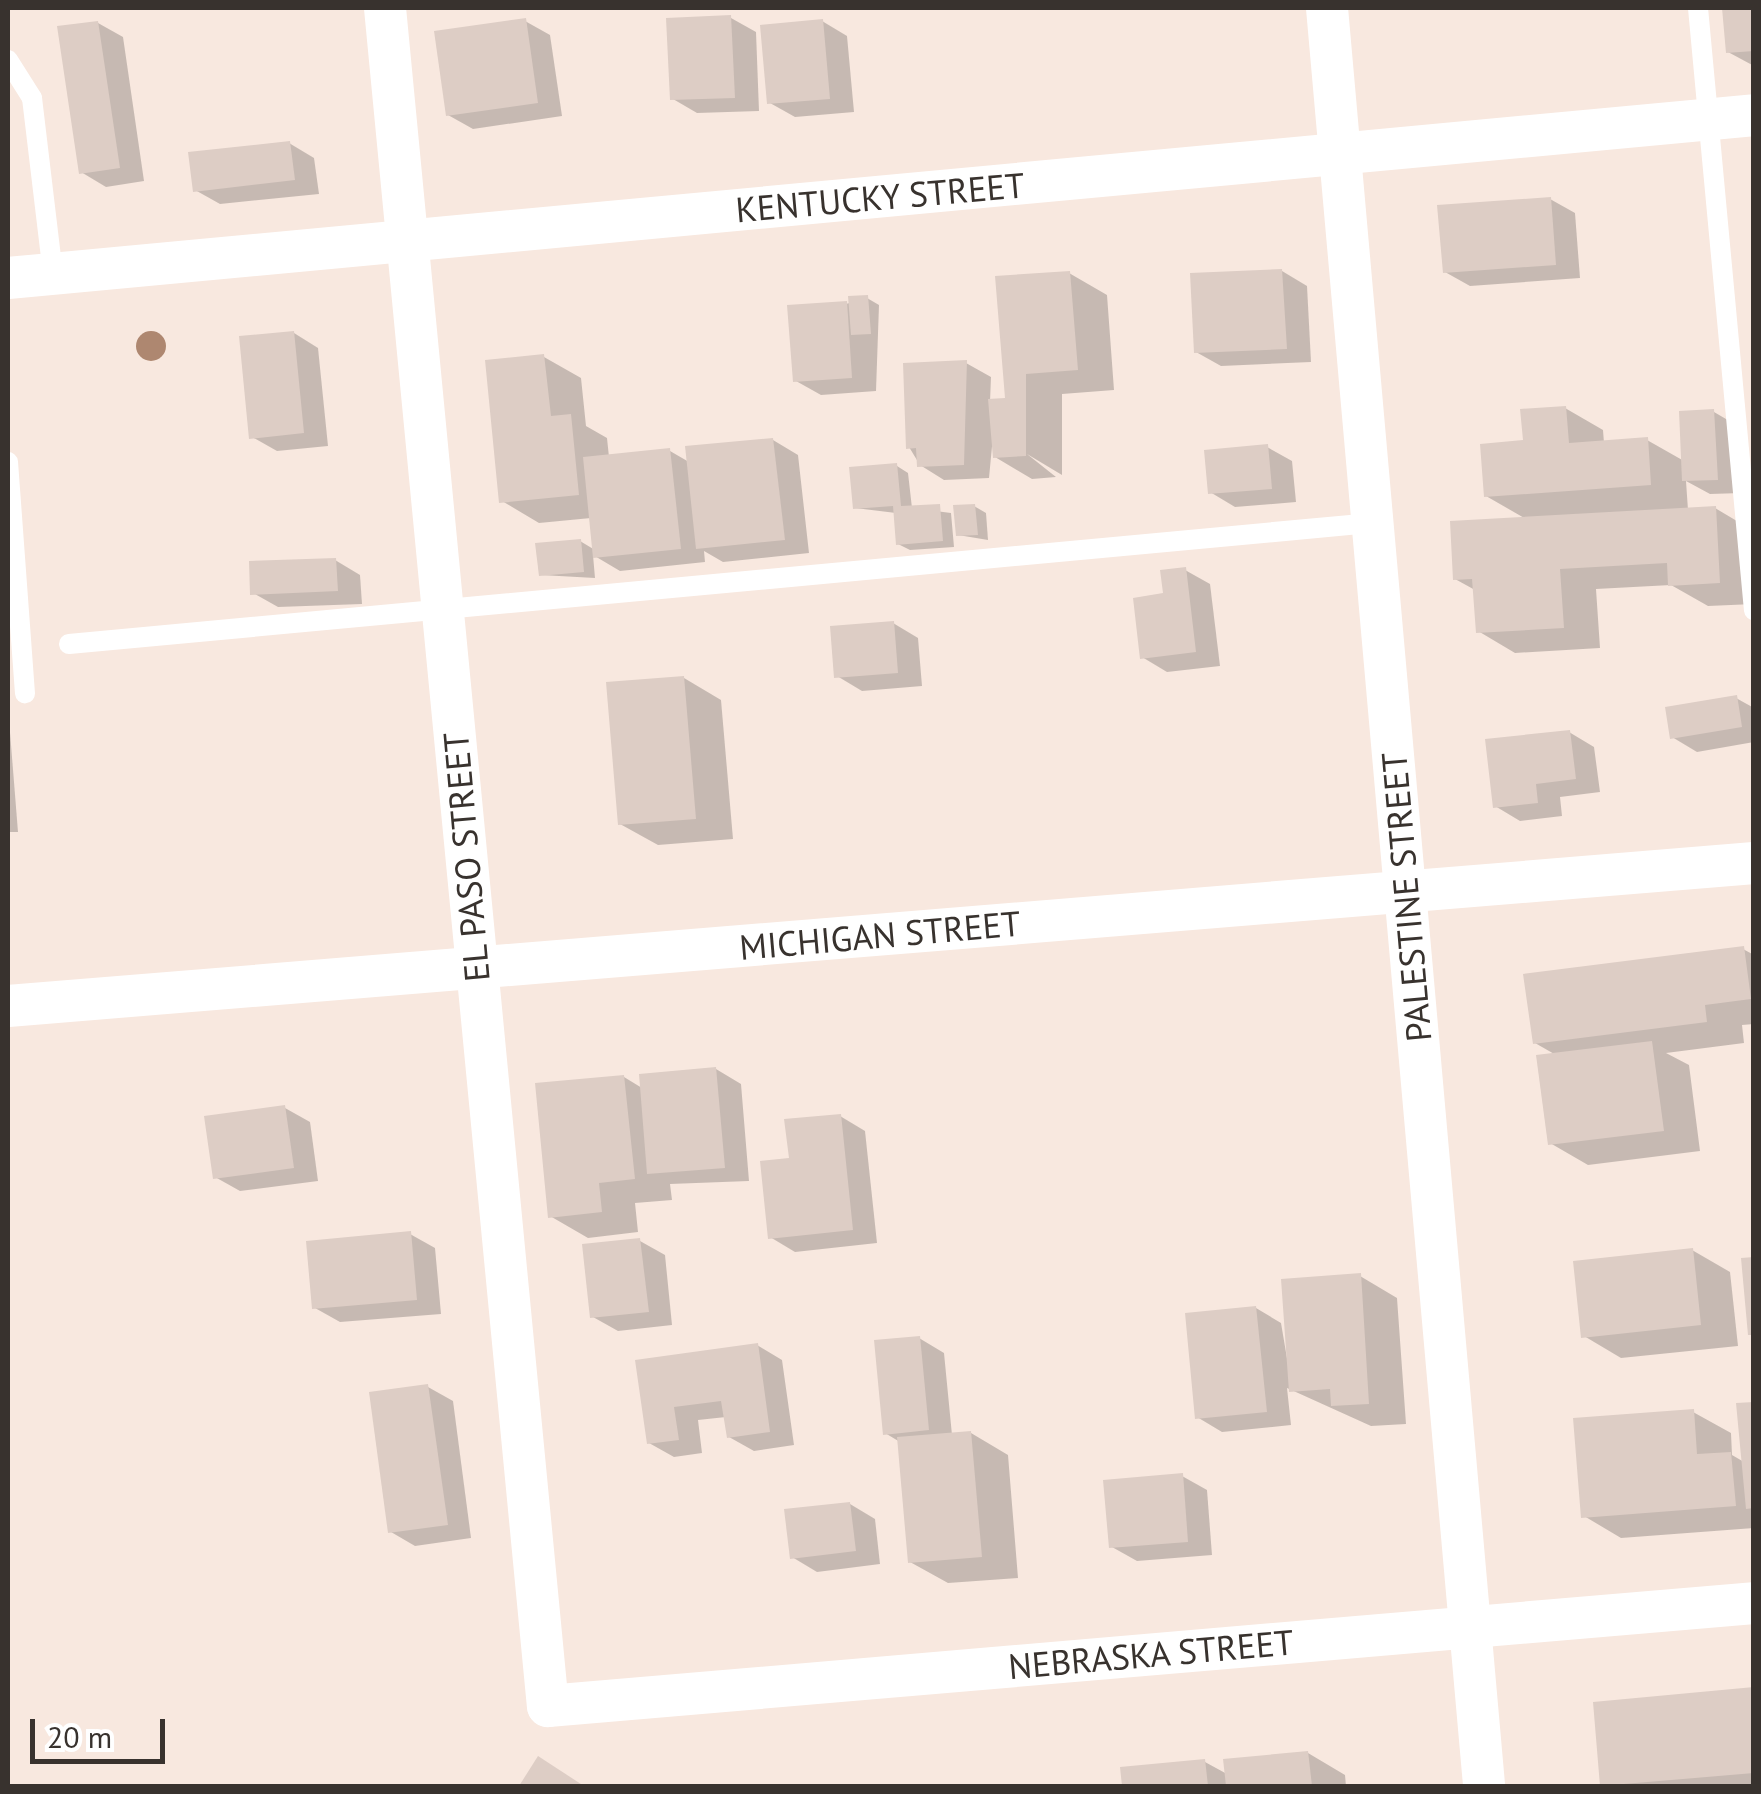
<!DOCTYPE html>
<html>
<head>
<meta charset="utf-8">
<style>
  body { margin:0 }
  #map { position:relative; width:1761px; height:1794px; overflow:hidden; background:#f8e8df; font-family:"PT Sans",sans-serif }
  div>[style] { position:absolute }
  .shadow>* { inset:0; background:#0003 }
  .building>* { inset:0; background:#ddcdc5 }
  .service>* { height:20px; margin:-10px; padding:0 10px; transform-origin:10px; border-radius:10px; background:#fff }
  .minor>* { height:42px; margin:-21px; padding:0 21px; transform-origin:21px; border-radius:21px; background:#fff }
  .trees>* { width:30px; height:30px; margin:-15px; border-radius:50%; background:#ae8770 }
  span { translate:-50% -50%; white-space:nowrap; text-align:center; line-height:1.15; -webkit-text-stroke:10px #fff; paint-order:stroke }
  .street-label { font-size:35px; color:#38322e }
  .frame { position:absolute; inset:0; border:10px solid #38322e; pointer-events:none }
  .scale { position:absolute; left:30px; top:1719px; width:135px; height:45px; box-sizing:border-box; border:5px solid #38322e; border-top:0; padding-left:12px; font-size:30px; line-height:35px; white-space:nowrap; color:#38322e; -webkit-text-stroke:8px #fff; paint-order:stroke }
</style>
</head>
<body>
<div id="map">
  <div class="shadow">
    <div style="clip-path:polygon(1724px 8px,1754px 8px,1754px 66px,1728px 52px)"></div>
    <div style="clip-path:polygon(731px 18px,756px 32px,759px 111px,697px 113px,673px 99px)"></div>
    <div style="clip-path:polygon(525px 21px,550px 35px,562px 116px,473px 129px,448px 115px)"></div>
    <div style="clip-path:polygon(822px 21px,847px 36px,854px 112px,795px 117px,770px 103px)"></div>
    <div style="clip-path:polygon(98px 23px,123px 37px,144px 181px,106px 187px,81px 172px)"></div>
    <div style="clip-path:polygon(289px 143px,314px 158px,319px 194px,220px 204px,195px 190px)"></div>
    <div style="clip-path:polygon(1550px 199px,1575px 213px,1580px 278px,1470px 286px,1445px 272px)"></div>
    <div style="clip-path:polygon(1282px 271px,1307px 286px,1311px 362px,1221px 366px,1196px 352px)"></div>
    <div style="clip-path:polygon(1069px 273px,1107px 295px,1114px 390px,1062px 394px,1062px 475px,1027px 454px,1056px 477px,1032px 479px,995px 457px,993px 436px,989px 478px,944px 480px,920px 465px,909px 447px,966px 363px,991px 377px,990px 402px,1008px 401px)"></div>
    <div style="clip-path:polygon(867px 298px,879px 305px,876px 391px,821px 395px,796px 381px,846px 304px)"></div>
    <div style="clip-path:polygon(294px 333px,318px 348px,328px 446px,277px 451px,252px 437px)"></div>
    <div style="clip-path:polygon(544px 357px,581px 378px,586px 426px,607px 438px,609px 457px,670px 451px,689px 462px,773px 440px,798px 455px,809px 553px,723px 562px,704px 551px,705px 562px,620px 571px,593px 555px,595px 578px,541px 575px,580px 541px,595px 550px,591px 518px,539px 523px,502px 501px)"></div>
    <div style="clip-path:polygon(1565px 408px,1603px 430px,1604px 443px,1647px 440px,1684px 461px,1714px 412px,1738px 426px,1742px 493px,1710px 494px,1686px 481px,1688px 510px,1715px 508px,1752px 530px,1754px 604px,1708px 606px,1671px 585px,1596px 589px,1600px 648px,1515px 653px,1478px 631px,1475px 590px,1455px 579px,1526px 519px,1486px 496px)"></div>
    <div style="clip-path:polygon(1267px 447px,1292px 461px,1296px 502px,1235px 507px,1210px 492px)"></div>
    <div style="clip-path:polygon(897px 466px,908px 473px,912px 508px,951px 513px,954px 547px,910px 550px,898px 544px,896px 513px,855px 508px)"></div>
    <div style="clip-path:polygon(974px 506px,986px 513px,988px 540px,958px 535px)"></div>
    <div style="clip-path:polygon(335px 560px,360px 575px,362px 604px,278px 607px,253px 593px)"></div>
    <div style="clip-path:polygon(1185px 570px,1210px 584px,1220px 666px,1167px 672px,1142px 657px)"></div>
    <div style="clip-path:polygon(893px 623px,918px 638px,922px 686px,862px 691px,837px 676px)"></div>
    <div style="clip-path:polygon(684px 678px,721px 700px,733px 839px,658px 845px,620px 824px)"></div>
    <div style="clip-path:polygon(1736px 698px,1754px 708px,1754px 742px,1697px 752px,1672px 737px)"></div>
    <div style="clip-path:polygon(8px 707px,18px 832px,8px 832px)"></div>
    <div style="clip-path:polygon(1569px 732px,1594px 747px,1600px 792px,1560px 797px,1562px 816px,1520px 821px,1495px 806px)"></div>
    <div style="clip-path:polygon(1743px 949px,1754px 955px,1754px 1024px,1742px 1025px,1744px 1043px,1666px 1053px,1689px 1065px,1700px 1151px,1588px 1165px,1550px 1143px,1556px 1055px,1535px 1043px)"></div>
    <div style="clip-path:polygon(716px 1069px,741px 1084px,749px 1181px,670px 1184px,672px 1200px,635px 1203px,638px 1232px,588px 1238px,550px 1216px,624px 1077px,642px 1088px)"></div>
    <div style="clip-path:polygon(285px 1108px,310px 1122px,318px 1181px,240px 1191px,215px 1177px)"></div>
    <div style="clip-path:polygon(840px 1116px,865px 1131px,877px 1243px,795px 1252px,770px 1237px,791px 1161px)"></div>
    <div style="clip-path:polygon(410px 1234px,435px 1248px,441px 1314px,340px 1322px,315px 1308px)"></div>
    <div style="clip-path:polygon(640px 1241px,665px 1255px,672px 1325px,618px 1331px,593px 1317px)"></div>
    <div style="clip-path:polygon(1692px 1250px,1730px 1272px,1738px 1346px,1621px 1358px,1584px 1336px)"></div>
    <div style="clip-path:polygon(1360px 1276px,1397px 1298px,1406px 1424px,1371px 1426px,1287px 1388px,1291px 1425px,1222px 1432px,1197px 1417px,1256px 1308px,1281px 1323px,1291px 1382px)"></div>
    <div style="clip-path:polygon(919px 1338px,944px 1353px,952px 1435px,971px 1433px,1008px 1455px,1018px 1578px,948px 1583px,910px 1562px,900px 1442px,885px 1433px)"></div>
    <div style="clip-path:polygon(757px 1345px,782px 1360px,794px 1445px,754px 1451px,729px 1437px,726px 1417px,698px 1420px,702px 1453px,674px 1457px,649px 1443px,638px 1362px)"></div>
    <div style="clip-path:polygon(428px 1387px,453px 1401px,471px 1538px,415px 1546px,391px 1532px)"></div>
    <div style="clip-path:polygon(1754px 1404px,1754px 1528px,1621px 1538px,1584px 1516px,1693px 1412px,1731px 1433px,1732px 1455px,1744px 1462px)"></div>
    <div style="clip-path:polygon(1182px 1476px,1207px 1490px,1212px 1555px,1137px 1561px,1112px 1547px)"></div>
    <div style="clip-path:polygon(850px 1504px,875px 1519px,880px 1564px,817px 1572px,792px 1557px)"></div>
    <div style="clip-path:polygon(1754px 1690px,1754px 1786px,1603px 1785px)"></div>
    <div style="clip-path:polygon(1308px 1753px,1345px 1775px,1346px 1786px,1125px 1786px,1123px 1769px,1205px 1762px,1227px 1774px)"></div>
  </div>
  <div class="building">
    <div style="clip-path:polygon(1722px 8px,1754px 8px,1754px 51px,1726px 53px)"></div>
    <div style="clip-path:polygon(731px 15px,735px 98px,670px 100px,666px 18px)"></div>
    <div style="clip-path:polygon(526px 18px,538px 103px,446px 116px,434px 31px)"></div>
    <div style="clip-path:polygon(823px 19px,830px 99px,767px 104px,760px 25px)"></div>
    <div style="clip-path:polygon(98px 21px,120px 168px,79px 174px,57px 26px)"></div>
    <div style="clip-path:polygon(290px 141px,295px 180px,193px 192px,188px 152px)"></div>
    <div style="clip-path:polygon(1551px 197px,1556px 265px,1443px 273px,1437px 205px)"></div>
    <div style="clip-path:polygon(1282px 269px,1287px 349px,1194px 353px,1190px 273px)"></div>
    <div style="clip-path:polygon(1070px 271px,1078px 370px,1026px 374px,1026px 456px,993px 458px,988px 399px,1005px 398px,995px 276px)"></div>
    <div style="clip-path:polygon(868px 295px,871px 334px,851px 335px,848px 296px)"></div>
    <div style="clip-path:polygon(847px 301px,852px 378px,793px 382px,787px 305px)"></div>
    <div style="clip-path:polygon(294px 331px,304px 433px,249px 439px,239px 336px)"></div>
    <div style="clip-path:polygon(544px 354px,551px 416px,571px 414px,579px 495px,499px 503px,485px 360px)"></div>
    <div style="clip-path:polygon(967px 360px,964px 465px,917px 467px,916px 448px,906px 449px,903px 363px)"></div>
    <div style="clip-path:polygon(1566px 406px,1569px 443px,1648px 437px,1651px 485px,1484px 497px,1480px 444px,1523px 440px,1520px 409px)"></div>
    <div style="clip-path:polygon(1714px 409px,1718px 480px,1682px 481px,1679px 411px)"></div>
    <div style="clip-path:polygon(773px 438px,785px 540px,696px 549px,685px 446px)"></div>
    <div style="clip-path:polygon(1268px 444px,1272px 489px,1208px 494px,1204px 450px)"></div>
    <div style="clip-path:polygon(670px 448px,681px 549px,593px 558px,583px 457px)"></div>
    <div style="clip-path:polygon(897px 463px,901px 506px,940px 504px,943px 541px,896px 545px,893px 506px,853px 509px,849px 467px)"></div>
    <div style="clip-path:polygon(975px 504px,978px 535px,956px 536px,953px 505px)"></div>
    <div style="clip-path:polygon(1716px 506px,1720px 583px,1668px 586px,1667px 563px,1560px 569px,1564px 628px,1476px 633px,1472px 579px,1453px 580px,1450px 521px)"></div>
    <div style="clip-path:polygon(581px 539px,584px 572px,539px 576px,535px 543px)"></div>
    <div style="clip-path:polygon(336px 558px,338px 591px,250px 595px,249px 561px)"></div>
    <div style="clip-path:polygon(1186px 567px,1196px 652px,1140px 659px,1133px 598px,1163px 593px,1160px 570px)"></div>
    <div style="clip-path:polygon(894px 621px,898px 673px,834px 678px,830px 626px)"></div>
    <div style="clip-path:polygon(684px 676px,696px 819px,618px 825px,606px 682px)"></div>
    <div style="clip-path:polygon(1737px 695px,1742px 727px,1670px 739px,1665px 707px)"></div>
    <div style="clip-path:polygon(1570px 730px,1576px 779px,1536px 784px,1538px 803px,1493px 808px,1485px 739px)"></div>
    <div style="clip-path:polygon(1744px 946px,1751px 999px,1705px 1005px,1707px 1022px,1533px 1044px,1523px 974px)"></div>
    <div style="clip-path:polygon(1652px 1041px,1664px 1131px,1548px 1145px,1536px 1055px)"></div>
    <div style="clip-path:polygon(716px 1067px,725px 1168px,647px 1174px,639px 1074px)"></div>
    <div style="clip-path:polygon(624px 1075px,635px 1179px,599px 1183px,602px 1212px,548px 1218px,535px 1083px)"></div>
    <div style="clip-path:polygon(285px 1105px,294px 1168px,213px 1179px,204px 1116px)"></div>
    <div style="clip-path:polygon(841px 1114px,853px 1230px,768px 1239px,760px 1161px,789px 1158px,784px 1119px)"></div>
    <div style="clip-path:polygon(411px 1231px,417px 1300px,312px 1309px,306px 1241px)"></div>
    <div style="clip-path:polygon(640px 1238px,649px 1312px,590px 1318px,582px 1244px)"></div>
    <div style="clip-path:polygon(1693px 1248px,1701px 1325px,1581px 1338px,1573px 1261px)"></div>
    <div style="clip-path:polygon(1754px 1257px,1754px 1335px,1748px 1335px,1741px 1258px)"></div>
    <div style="clip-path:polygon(1361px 1273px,1369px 1404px,1331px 1406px,1330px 1389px,1289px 1392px,1281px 1279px)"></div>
    <div style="clip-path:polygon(1256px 1306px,1267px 1412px,1195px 1419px,1185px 1313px)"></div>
    <div style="clip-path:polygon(920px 1336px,929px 1430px,883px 1435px,874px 1340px)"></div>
    <div style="clip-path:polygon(758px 1343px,770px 1432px,727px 1438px,721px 1401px,674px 1407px,679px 1440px,647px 1444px,635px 1360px)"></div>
    <div style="clip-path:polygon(428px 1384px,448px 1525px,388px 1533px,369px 1392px)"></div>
    <div style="clip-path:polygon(1754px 1402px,1754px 1508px,1746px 1509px,1736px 1403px)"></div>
    <div style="clip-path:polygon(1694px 1409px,1697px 1454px,1731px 1452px,1736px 1506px,1581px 1518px,1573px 1418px)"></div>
    <div style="clip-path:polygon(971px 1431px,982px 1557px,908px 1563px,897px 1437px)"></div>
    <div style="clip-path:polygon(1183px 1473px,1188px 1542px,1109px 1548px,1103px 1480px)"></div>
    <div style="clip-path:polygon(850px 1502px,856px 1551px,790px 1559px,784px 1509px)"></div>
    <div style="clip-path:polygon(1754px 1687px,1754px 1773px,1600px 1786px,1593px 1702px)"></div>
    <div style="clip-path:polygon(1308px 1751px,1312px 1786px,1226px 1786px,1223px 1759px)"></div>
    <div style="clip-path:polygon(538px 1756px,584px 1786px,519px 1786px)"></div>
    <div style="clip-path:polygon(1205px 1759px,1208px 1786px,1122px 1786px,1120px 1767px)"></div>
  </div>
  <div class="service">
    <div style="left:1698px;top:8px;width:605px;rotate:84.69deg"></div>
    <div style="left:8px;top:60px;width:45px;rotate:57.7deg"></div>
    <div style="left:32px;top:98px;width:177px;rotate:83.2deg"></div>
    <div style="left:8px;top:462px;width:232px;rotate:85.8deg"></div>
    <div style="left:69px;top:644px;width:1309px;rotate:-5.31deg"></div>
  </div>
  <div class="minor">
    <div style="left:385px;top:8px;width:1706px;rotate:84.52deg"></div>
    <div style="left:548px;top:1706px;width:1210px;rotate:-4.88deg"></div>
    <div style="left:1327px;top:8px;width:1785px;rotate:84.95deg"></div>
    <div style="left:8px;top:278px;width:1754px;rotate:-5.33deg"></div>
    <div style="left:8px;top:1006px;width:1752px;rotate:-4.68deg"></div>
  </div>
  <div class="trees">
    <div style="left:151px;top:346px"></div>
  </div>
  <div class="street-label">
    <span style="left:880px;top:197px;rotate:-5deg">KENTUCKY STREET</span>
    <span style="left:466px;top:857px;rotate:-95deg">EL PASO STREET</span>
    <span style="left:1406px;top:897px;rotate:-95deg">PALESTINE STREET</span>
    <span style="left:880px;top:935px;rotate:-5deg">MICHIGAN STREET</span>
    <span style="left:1151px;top:1654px;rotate:-5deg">NEBRASKA STREET</span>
  </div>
  <div class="frame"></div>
  <div class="scale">20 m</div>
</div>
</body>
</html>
